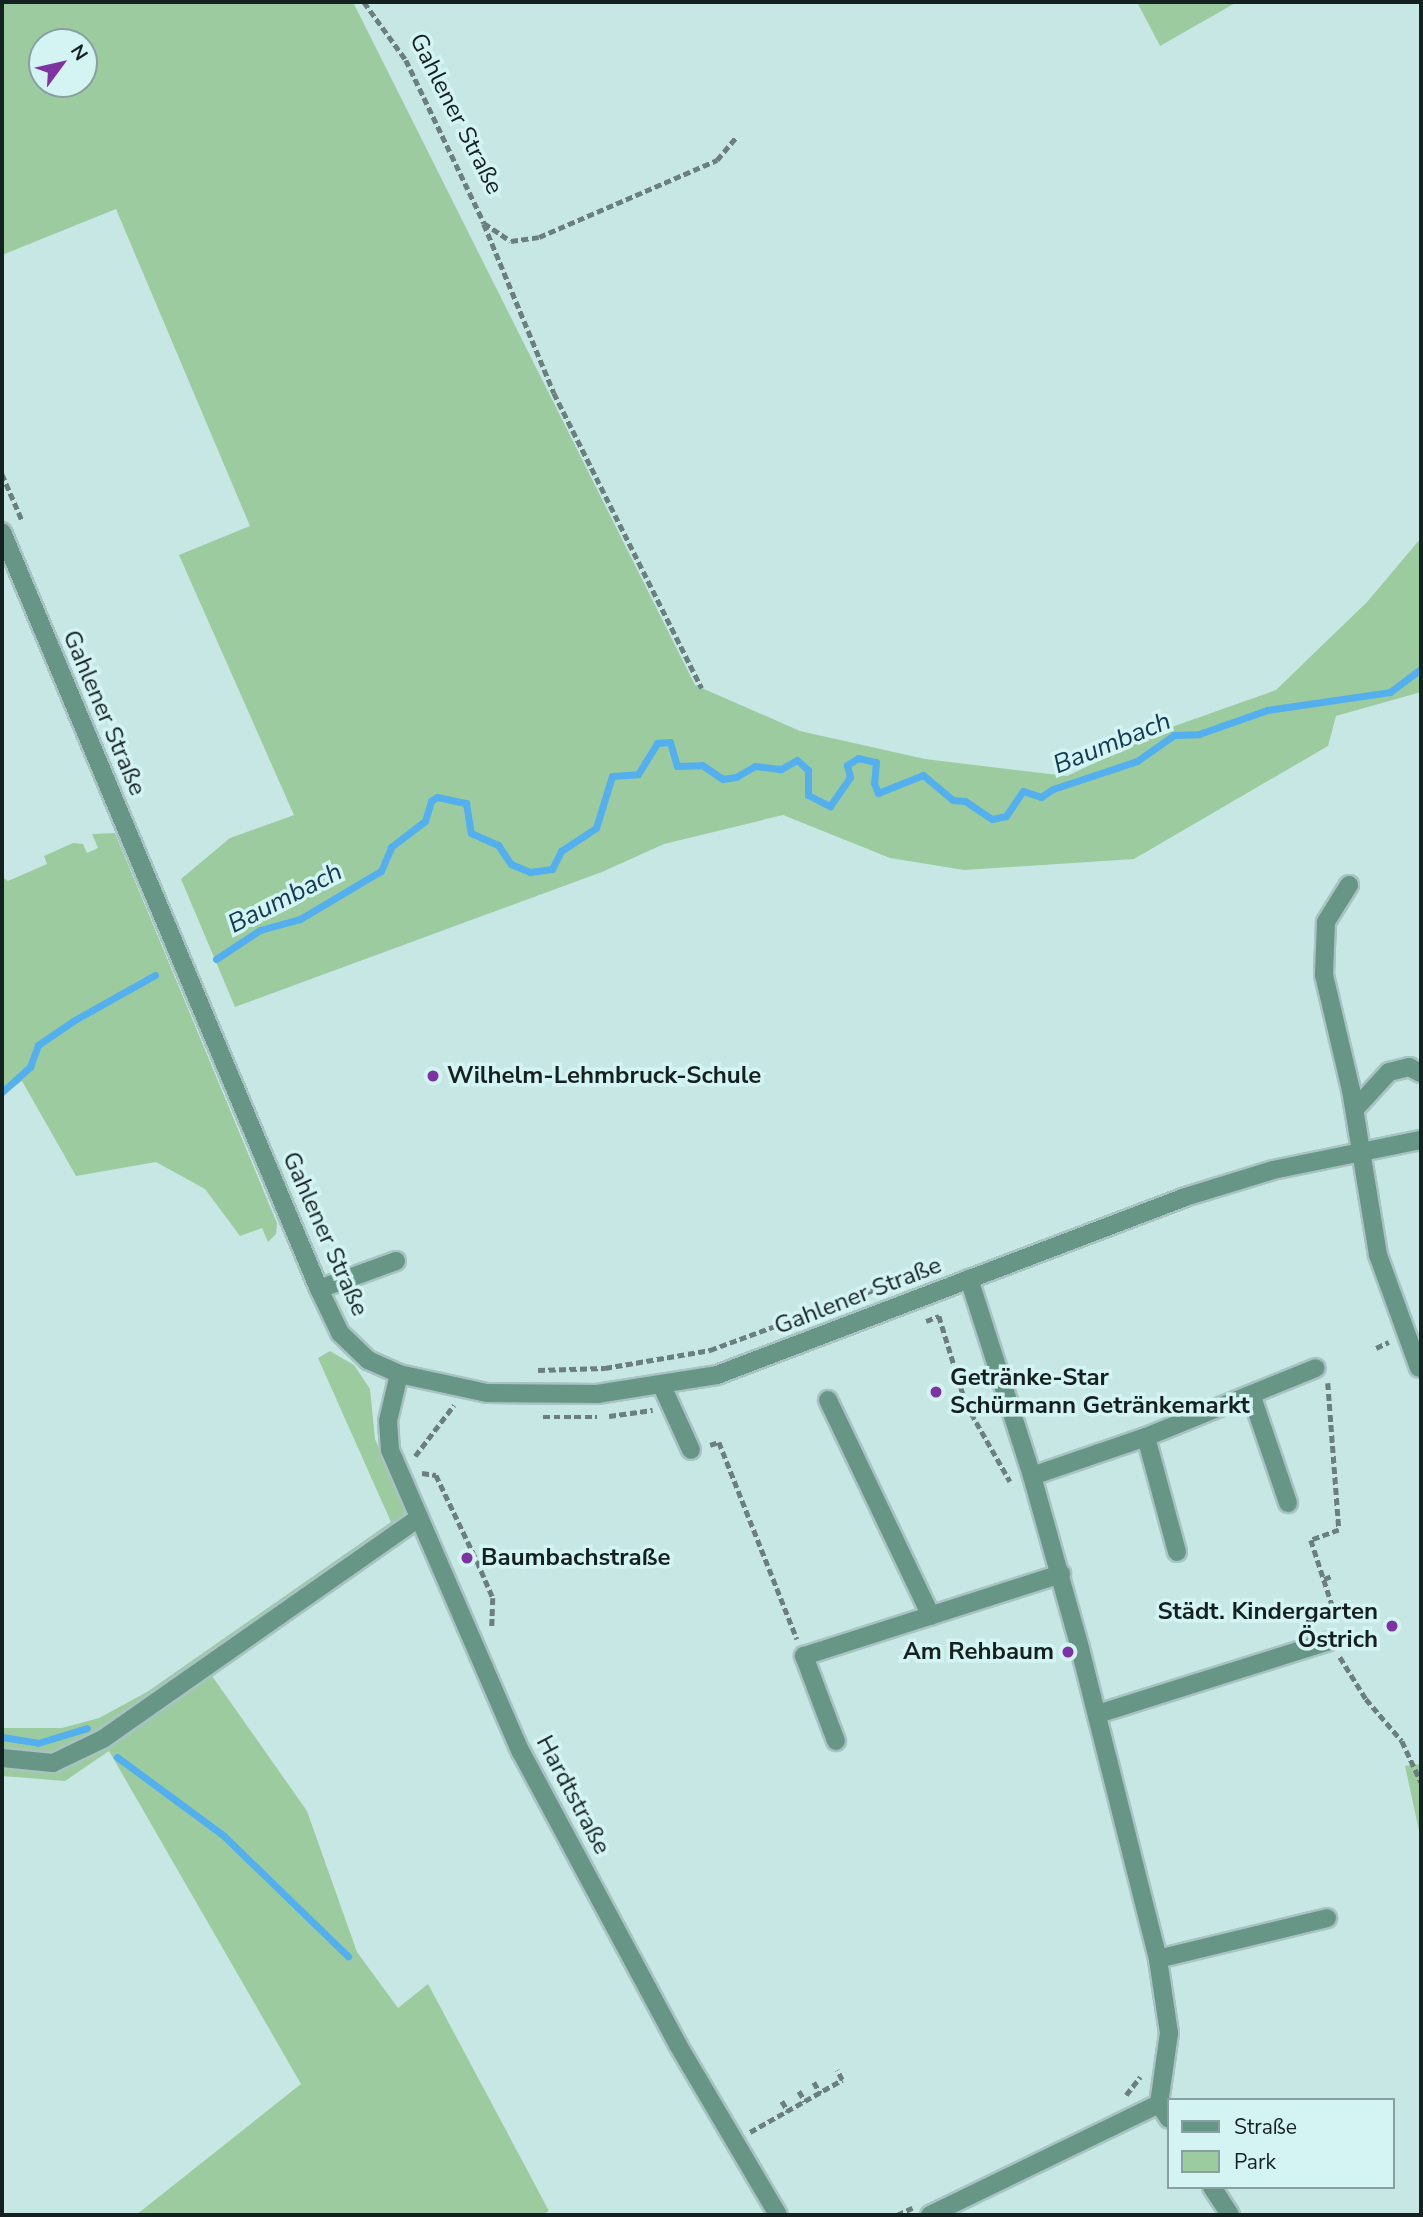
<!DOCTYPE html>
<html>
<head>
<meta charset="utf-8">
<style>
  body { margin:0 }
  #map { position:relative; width:1423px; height:2217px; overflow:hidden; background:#c7e7e5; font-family:"Nunito Sans",sans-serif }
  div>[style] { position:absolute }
  .green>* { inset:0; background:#9dcba0 }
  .stream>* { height:7px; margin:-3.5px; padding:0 3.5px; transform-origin:3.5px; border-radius:3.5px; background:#53afed }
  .path>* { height:4.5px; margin-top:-2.25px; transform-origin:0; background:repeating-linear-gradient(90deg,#6a7f7e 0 7px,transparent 0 10.5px) }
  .roads { filter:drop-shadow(2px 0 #a7c3c2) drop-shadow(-2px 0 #a7c3c2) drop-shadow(0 2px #a7c3c2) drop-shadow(0 -2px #a7c3c2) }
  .minor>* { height:18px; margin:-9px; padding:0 9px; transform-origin:9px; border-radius:9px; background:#689686 }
  .dots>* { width:19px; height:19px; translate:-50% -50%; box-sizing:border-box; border:4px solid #d4f4f3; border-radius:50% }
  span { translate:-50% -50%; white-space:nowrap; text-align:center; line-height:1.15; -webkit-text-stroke:7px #d4f4f3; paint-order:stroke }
  .street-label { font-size:24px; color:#152121 }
  .poi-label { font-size:24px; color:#152121; font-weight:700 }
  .left { translate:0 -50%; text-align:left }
  .right { translate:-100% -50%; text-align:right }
  .water-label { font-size:26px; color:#133a53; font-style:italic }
  .frame { position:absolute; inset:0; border:4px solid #152121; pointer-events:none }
  .legend { position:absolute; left:1167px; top:2098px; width:228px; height:91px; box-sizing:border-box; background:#d4f4f3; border:2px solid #88a09f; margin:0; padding:9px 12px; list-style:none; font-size:21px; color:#152121 }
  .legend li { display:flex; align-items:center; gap:14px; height:35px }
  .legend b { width:35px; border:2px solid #88a09f }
  .north { position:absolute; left:28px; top:28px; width:70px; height:70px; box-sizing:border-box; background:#d4f4f3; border:2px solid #88a09f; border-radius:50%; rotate:57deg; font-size:19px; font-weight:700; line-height:28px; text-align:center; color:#152121 }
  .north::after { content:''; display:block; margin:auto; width:24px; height:32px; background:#7e33a4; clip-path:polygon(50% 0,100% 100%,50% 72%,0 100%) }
</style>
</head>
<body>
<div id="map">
  <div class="green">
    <div style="clip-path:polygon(evenodd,2px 2px,353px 2px,695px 685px,800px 731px,925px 759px,1067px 776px,1169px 728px,1276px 690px,1367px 602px,1421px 538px,1421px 692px,1336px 716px,1328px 746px,1134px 859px,964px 870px,890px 858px,783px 815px,664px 844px,602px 872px,235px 1007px,181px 879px,230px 838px,294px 815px,179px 555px,250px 526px,116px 209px,2px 255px,2px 2px,42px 42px,84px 42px,84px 84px,42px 84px,42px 42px)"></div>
    <div style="clip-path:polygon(1137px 2px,1237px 2px,1160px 46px)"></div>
    <div style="clip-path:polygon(115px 833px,277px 1223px,276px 1234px,268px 1242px,262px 1228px,240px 1236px,205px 1189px,156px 1162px,76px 1176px,22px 1081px,2px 1096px,2px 877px,8px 881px,47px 864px,44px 856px,73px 843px,83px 844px,87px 853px,98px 848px,92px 834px)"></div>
    <div style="clip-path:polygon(330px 1351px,354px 1365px,370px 1389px,375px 1439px,405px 1509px,402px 1522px,104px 1730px,64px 1752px,45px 1755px,2px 1750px,2px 1728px,62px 1728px,99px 1718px,147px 1692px,391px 1522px,318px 1358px)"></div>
    <div style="clip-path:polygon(210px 1673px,307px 1811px,357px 1952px,398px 2008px,428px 1984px,549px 2211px,542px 2215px,136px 2215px,301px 2084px,109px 1751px,65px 1781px,2px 1776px,2px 1764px,61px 1768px,76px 1763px)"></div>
    <div style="clip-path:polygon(1421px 1764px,1421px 1840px,1405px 1766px)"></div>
  </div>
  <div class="stream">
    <div style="left:216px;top:959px;width:53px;rotate:-33.4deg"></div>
    <div style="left:260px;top:930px;width:41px;rotate:-15.4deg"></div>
    <div style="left:300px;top:919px;width:94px;rotate:-30.7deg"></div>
    <div style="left:381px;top:871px;width:26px;rotate:-67deg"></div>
    <div style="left:391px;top:847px;width:43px;rotate:-37.4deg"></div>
    <div style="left:425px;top:821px;width:21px;rotate:-73deg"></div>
    <div style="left:431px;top:801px;width:7px;rotate:-34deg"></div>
    <div style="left:437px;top:797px;width:30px;rotate:12deg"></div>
    <div style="left:466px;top:803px;width:30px;rotate:81deg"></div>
    <div style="left:471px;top:833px;width:30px;rotate:24deg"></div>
    <div style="left:498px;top:845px;width:23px;rotate:56deg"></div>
    <div style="left:511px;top:864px;width:21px;rotate:23deg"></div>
    <div style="left:530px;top:872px;width:22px;rotate:-8deg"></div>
    <div style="left:552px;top:869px;width:20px;rotate:-63deg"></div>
    <div style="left:561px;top:851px;width:42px;rotate:-33.3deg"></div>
    <div style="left:596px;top:828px;width:54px;rotate:-72.9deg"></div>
    <div style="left:612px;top:776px;width:26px;rotate:-4deg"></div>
    <div style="left:638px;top:774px;width:36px;rotate:-58deg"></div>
    <div style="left:657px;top:743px;width:13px;rotate:-4deg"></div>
    <div style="left:670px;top:742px;width:25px;rotate:74deg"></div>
    <div style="left:677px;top:766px;width:25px;rotate:-2deg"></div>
    <div style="left:702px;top:765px;width:25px;rotate:34deg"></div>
    <div style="left:723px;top:779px;width:13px;rotate:-9deg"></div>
    <div style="left:736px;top:777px;width:22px;rotate:-30deg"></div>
    <div style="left:755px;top:766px;width:26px;rotate:7deg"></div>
    <div style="left:781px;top:769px;width:18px;rotate:-29deg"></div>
    <div style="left:797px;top:760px;width:15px;rotate:42deg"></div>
    <div style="left:808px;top:770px;width:25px;rotate:90deg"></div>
    <div style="left:808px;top:795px;width:25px;rotate:27deg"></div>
    <div style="left:830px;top:806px;width:35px;rotate:-55deg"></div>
    <div style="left:850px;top:777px;width:12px;rotate:-104deg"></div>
    <div style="left:847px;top:765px;width:13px;rotate:-32deg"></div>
    <div style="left:858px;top:758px;width:18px;rotate:13deg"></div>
    <div style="left:876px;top:762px;width:21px;rotate:95deg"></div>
    <div style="left:874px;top:783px;width:11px;rotate:68deg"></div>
    <div style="left:878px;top:793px;width:48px;rotate:-21.8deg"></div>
    <div style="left:923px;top:775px;width:39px;rotate:40deg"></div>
    <div style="left:953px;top:800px;width:12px;rotate:5deg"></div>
    <div style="left:965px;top:801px;width:32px;rotate:34deg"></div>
    <div style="left:992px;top:819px;width:14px;rotate:-12deg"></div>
    <div style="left:1006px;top:816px;width:30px;rotate:-56deg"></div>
    <div style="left:1023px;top:791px;width:19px;rotate:18deg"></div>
    <div style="left:1041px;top:797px;width:14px;rotate:-34deg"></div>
    <div style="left:1053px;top:789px;width:89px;rotate:-18.4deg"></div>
    <div style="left:1137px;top:761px;width:45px;rotate:-35.1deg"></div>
    <div style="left:1174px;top:735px;width:25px;rotate:-2deg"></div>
    <div style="left:1199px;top:734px;width:72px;rotate:-19.4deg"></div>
    <div style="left:1267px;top:710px;width:124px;rotate:-8.3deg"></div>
    <div style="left:1390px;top:692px;width:39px;rotate:-37deg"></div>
    <div style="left:2px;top:1092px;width:38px;rotate:-42deg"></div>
    <div style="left:30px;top:1067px;width:23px;rotate:-70deg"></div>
    <div style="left:38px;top:1045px;width:42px;rotate:-34.4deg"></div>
    <div style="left:73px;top:1021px;width:94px;rotate:-29.3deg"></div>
    <div style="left:2px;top:1737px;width:36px;rotate:9deg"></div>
    <div style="left:38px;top:1743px;width:51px;rotate:-17deg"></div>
    <div style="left:117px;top:1757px;width:133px;rotate:36.4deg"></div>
    <div style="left:224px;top:1836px;width:173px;rotate:44.1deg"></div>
  </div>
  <div class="path">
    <div style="left:364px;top:2px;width:72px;rotate:54.1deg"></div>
    <div style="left:406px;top:60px;width:181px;rotate:64.4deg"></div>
    <div style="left:484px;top:223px;width:32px;rotate:34deg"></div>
    <div style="left:511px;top:241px;width:28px;rotate:-8deg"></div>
    <div style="left:539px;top:237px;width:194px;rotate:-23.4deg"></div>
    <div style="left:717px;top:160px;width:30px;rotate:-50deg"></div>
    <div style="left:484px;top:224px;width:183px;rotate:67.5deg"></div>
    <div style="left:554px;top:393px;width:330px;rotate:63.4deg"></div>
    <div style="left:2px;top:474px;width:50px;rotate:66.5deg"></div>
    <div style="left:88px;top:676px;width:51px;rotate:66.9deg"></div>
    <div style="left:926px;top:1321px;width:14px;rotate:-21deg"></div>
    <div style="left:939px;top:1316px;width:92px;rotate:72.9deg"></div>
    <div style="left:966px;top:1404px;width:89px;rotate:60.3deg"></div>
    <div style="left:1376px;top:1348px;width:14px;rotate:-25deg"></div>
    <div style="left:538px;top:1370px;width:67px;rotate:-1.7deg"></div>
    <div style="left:605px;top:1368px;width:107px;rotate:-9.7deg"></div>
    <div style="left:710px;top:1350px;width:206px;rotate:-20.2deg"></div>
    <div style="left:1328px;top:1383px;width:147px;rotate:85.7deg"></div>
    <div style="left:1339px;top:1530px;width:30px;rotate:160deg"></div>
    <div style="left:1311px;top:1540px;width:78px;rotate:72deg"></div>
    <div style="left:1335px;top:1614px;width:10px;rotate:101deg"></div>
    <div style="left:609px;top:1416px;width:44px;rotate:-7.8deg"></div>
    <div style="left:543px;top:1417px;width:54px"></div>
    <div style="left:710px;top:1445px;width:9px;rotate:-18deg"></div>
    <div style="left:719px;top:1442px;width:212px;rotate:68.4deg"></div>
    <div style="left:415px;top:1456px;width:64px;rotate:-52.6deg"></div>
    <div style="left:422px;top:1473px;width:14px;rotate:8deg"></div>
    <div style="left:436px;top:1475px;width:95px;rotate:64.5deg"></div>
    <div style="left:477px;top:1561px;width:40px;rotate:66.6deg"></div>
    <div style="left:493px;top:1598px;width:31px;rotate:92deg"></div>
    <div style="left:1324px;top:1579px;width:9px;rotate:-21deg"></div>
    <div style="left:1340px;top:1657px;width:49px;rotate:58.2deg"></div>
    <div style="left:1366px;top:1699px;width:55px;rotate:49.4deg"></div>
    <div style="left:1402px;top:1741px;width:45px;rotate:65.1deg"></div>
    <div style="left:814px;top:2082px;width:13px;rotate:61deg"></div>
    <div style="left:799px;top:2091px;width:12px;rotate:59deg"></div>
    <div style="left:1126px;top:2095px;width:23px;rotate:-52deg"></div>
    <div style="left:782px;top:2101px;width:12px;rotate:59deg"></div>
    <div style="left:750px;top:2132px;width:106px;rotate:-29.5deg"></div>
    <div style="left:842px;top:2080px;width:11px;rotate:-117deg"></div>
    <div style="left:897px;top:2215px;width:17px;rotate:-25deg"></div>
  </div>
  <div class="roads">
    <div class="minor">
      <div style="left:2px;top:532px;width:821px;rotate:67.28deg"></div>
      <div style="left:319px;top:1289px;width:49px;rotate:64.5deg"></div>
      <div style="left:340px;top:1333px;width:39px;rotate:44deg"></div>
      <div style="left:368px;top:1360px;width:34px;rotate:24deg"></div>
      <div style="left:399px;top:1374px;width:90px;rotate:12.2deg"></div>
      <div style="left:487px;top:1393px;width:110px;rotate:0.5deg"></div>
      <div style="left:597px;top:1394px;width:121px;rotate:-9deg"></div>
      <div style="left:717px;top:1375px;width:498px;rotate:-20.8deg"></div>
      <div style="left:1182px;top:1198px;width:95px;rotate:-17.1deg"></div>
      <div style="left:1273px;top:1170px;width:151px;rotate:-11.5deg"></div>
      <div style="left:1349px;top:885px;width:44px;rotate:121.9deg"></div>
      <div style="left:1326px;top:922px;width:53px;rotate:92.2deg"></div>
      <div style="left:1324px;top:975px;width:118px;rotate:76.8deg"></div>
      <div style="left:1351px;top:1090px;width:167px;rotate:80.7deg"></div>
      <div style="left:1378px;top:1255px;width:120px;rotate:70.1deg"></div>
      <div style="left:1355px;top:1109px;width:50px;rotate:-47.4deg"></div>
      <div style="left:1389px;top:1072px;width:21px;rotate:-14deg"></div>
      <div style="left:1409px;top:1067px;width:13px;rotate:27deg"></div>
      <div style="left:319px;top:1289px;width:82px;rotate:-20deg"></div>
      <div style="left:399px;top:1374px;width:48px;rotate:103.2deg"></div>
      <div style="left:388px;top:1421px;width:29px;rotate:86deg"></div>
      <div style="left:390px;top:1450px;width:329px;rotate:66.6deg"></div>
      <div style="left:521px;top:1752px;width:332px;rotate:61.8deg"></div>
      <div style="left:678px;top:2045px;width:197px;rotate:59.5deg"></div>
      <div style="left:662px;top:1386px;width:70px;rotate:65.6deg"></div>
      <div style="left:1252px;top:1397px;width:112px;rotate:71.2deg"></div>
      <div style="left:828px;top:1400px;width:239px;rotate:64.5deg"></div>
      <div style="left:1146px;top:1437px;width:119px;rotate:74.9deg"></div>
      <div style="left:1032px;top:1476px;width:120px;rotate:-18.9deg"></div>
      <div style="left:1146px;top:1437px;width:183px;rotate:-22.1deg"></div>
      <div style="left:1098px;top:1714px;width:243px;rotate:-17.5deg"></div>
      <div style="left:836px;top:1741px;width:91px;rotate:-110.6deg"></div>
      <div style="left:804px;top:1656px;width:270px;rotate:-17.7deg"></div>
      <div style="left:2px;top:1758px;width:51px;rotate:5.6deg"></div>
      <div style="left:53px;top:1763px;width:55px;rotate:-25.6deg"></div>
      <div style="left:103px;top:1739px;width:386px;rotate:-35deg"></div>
      <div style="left:1158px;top:1959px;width:174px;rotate:-13.6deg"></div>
      <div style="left:1159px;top:2104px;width:18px;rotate:56deg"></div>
      <div style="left:1212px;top:2187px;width:33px;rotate:57deg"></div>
      <div style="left:930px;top:2215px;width:254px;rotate:-25.9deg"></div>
      <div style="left:1159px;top:2104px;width:72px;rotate:-82deg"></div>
      <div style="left:1169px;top:2033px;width:75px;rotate:-98.5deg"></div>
      <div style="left:1158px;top:1959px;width:321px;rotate:-104.1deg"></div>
      <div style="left:1080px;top:1648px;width:179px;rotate:-105.6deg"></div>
      <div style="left:1032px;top:1476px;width:207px;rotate:-107.7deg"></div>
    </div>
  </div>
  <div class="dots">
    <div style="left:433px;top:1076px;background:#7e33a4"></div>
    <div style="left:936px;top:1392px;background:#7e33a4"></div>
    <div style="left:467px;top:1558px;background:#7e33a4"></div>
    <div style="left:1392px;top:1626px;background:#7e33a4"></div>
    <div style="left:1068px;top:1652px;background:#7e33a4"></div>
  </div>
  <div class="street-label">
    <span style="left:456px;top:114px;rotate:63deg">Gahlener Straße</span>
    <span style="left:104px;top:713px;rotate:67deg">Gahlener Straße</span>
    <span style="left:325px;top:1234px;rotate:66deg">Gahlener Straße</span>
    <span style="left:858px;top:1296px;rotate:-21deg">Gahlener Straße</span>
    <span style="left:573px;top:1795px;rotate:62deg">Hardtstraße</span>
  </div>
  <div class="poi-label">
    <span class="left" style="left:447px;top:1076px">Wilhelm-Lehmbruck-Schule</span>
    <span class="left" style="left:950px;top:1392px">Getränke-Star<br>Schürmann Getränkemarkt</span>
    <span class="left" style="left:481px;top:1558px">Baumbachstraße</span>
    <span class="right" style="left:1378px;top:1626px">Städt. Kindergarten<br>Östrich</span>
    <span class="right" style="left:1054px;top:1652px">Am Rehbaum</span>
  </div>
  <div class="water-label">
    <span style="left:1112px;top:743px;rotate:-22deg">Baumbach</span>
    <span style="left:285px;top:898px;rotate:-27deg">Baumbach</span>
  </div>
  <div class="frame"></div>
  <ul class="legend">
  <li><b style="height:9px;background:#689686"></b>Straße</li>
  <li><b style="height:19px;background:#9dcba0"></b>Park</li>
  </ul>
  <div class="north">N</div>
</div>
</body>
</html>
